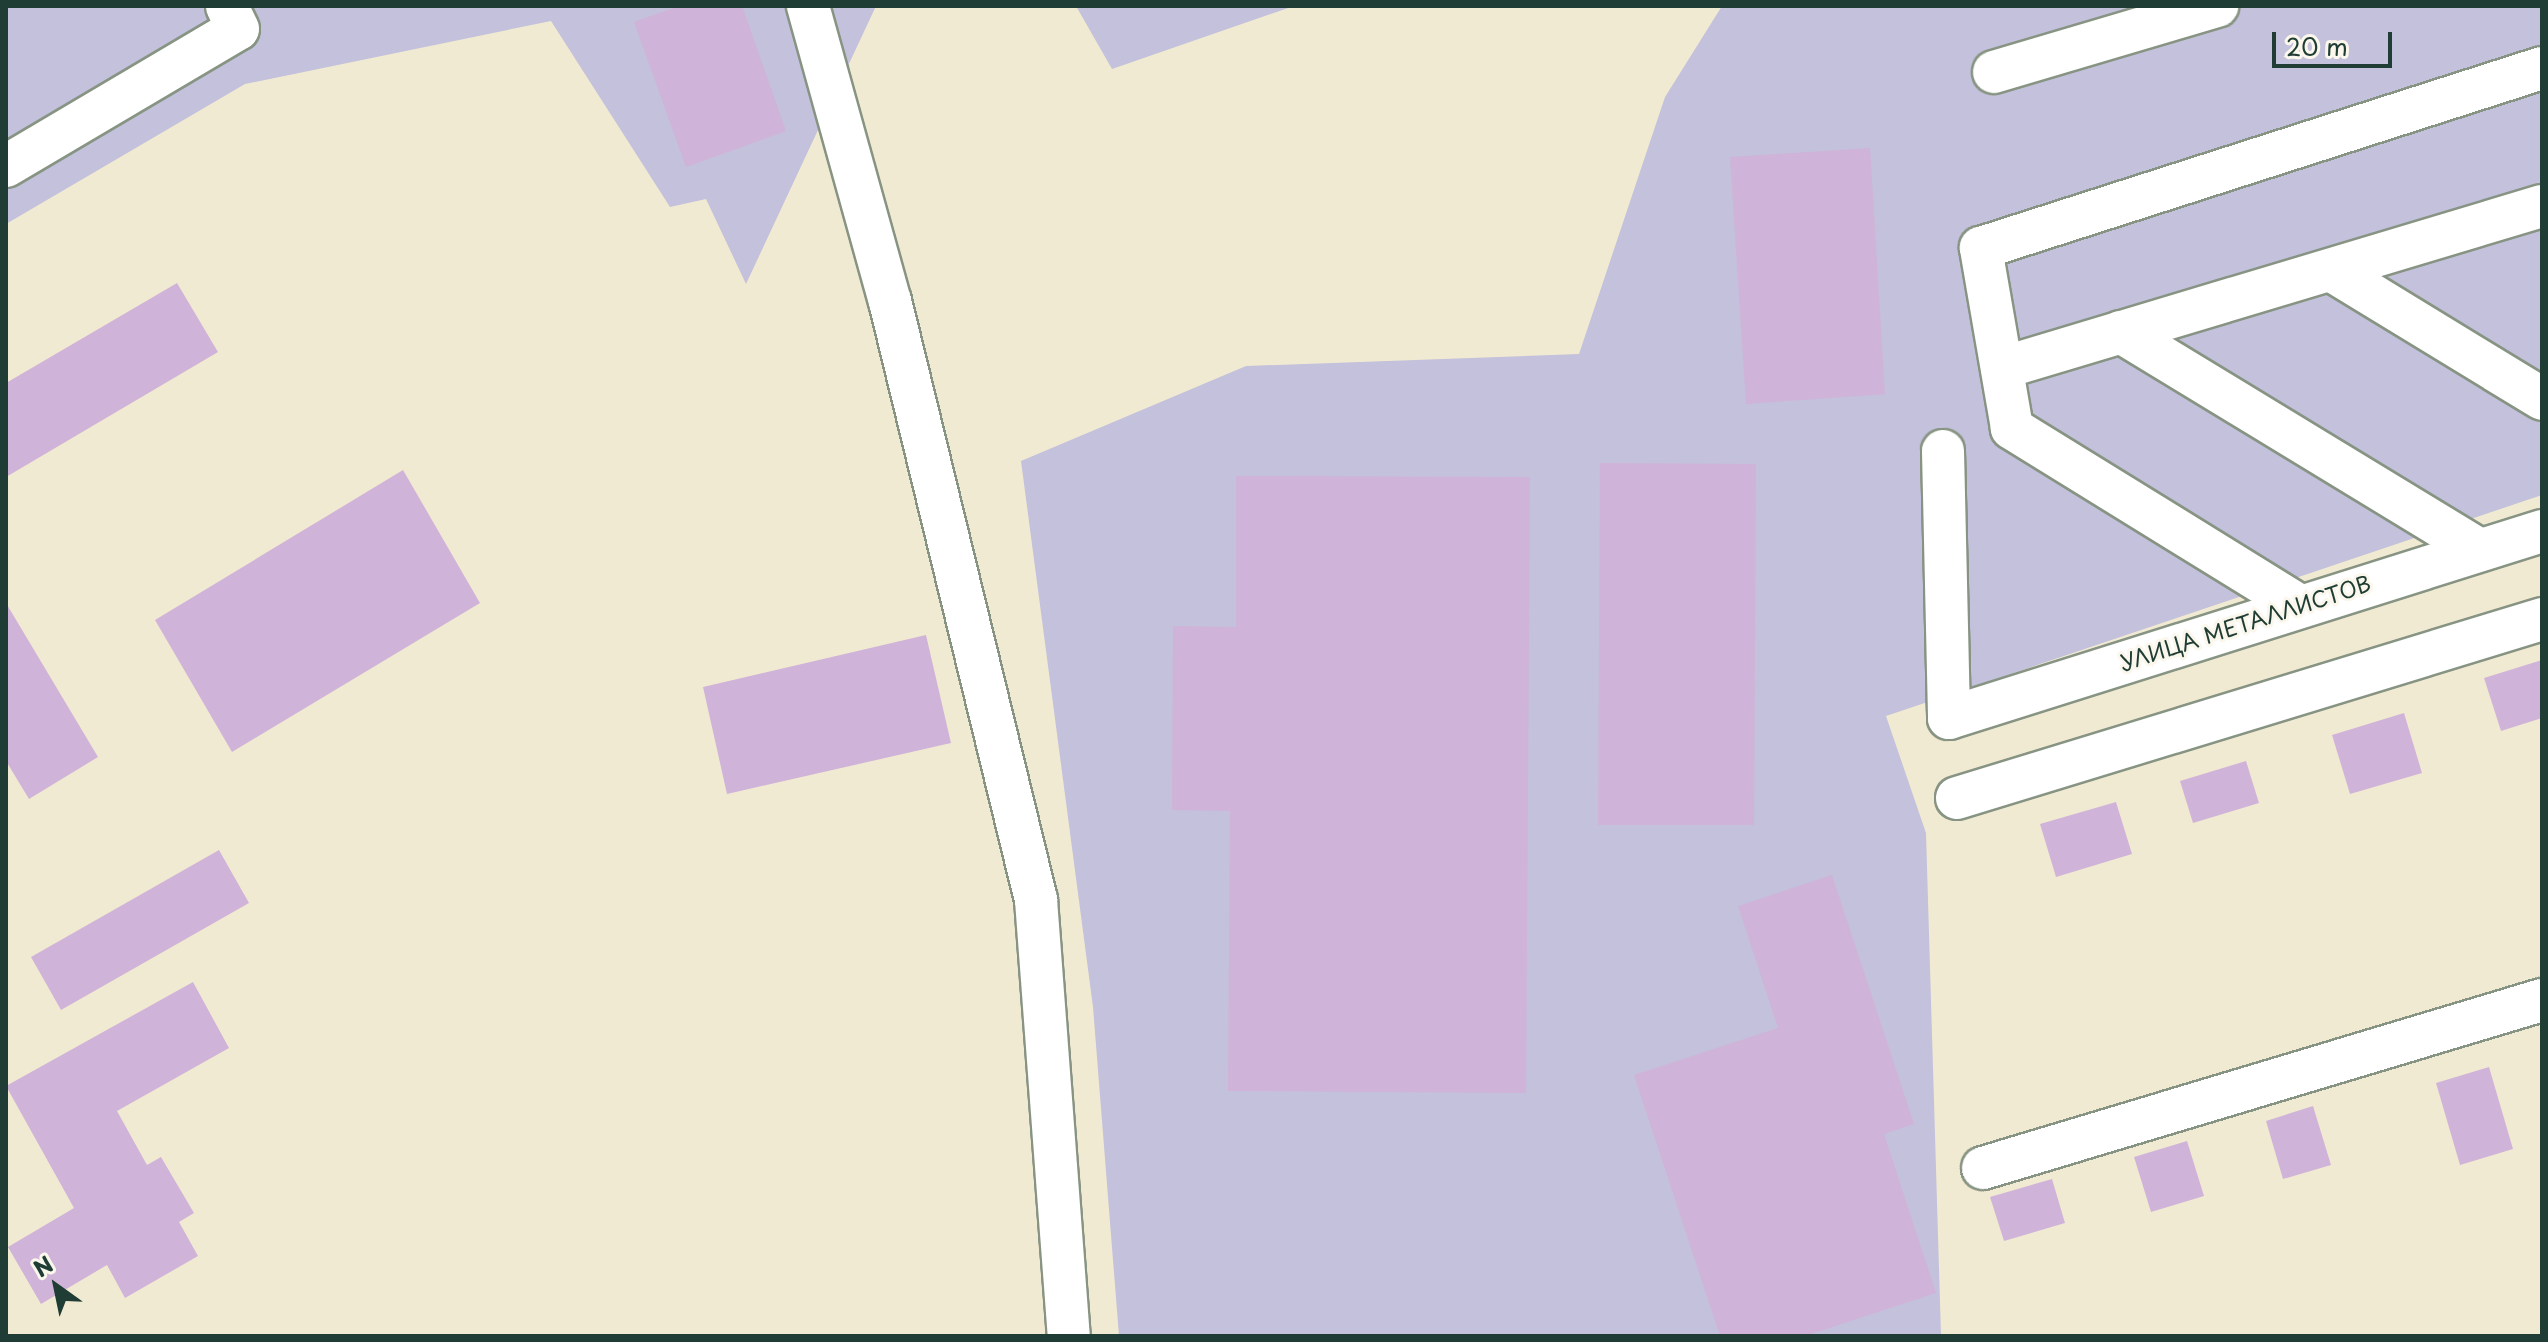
<!DOCTYPE html>
<html>
<head>
<meta charset="utf-8">
<style>
  body { margin:0 }
  #map { position:relative; width:2548px; height:1342px; overflow:hidden; background:#f1ead2; font-family:"Playpen Sans",sans-serif }
  div>[style] { position:absolute }
  .industrial>* { inset:0; background:#c3c1db }
  .building>* { inset:0; background:#d0b3d8 }
  .roads { filter:drop-shadow(2px 0 #889483) drop-shadow(-2px 0 #889483) drop-shadow(0 2px #889483) drop-shadow(0 -2px #889483) }
  .minor>* { height:42px; margin:-21px; padding:0 21px; transform-origin:21px; border-radius:21px; background:#fff }
  span { translate:-50% -50%; white-space:nowrap; text-align:center; line-height:1.15; -webkit-text-stroke:6px #fbf7ec; paint-order:stroke }
  .street-label { font-size:22px; color:#1f3d34 }
  .frame { position:absolute; inset:0; border:8px solid #1f3d34; pointer-events:none }
  .north { position:absolute; left:16px; top:1246px; width:80px; height:80px; -webkit-text-stroke:6px #fbf7ec; paint-order:stroke; rotate:327deg; font-size:22px; font-weight:700; line-height:32px; text-align:center; color:#1f3d34 }
  .north::after { content:''; display:block; margin:auto; width:28px; height:36px; background:#1f3d34; clip-path:polygon(50% 0,100% 100%,50% 72%,0 100%) }
  .scale { position:absolute; left:2272px; top:32px; width:120px; height:36px; box-sizing:border-box; border:4px solid #1f3d34; border-top:0; padding-left:10px; font-size:24px; line-height:28px; white-space:nowrap; color:#1f3d34; -webkit-text-stroke:6px #fbf7ec; paint-order:stroke }
</style>
</head>
<body>
<div id="map">
  <div class="industrial">
    <div style="clip-path:polygon(6px 6px,876px 6px,746px 284px,706px 199px,670px 207px,551px 21px,245px 84px,6px 224px)"></div>
    <div style="clip-path:polygon(1076px 6px,1294px 6px,1112px 69px)"></div>
    <div style="clip-path:polygon(1722px 6px,2542px 6px,2542px 495px,1886px 716px,1926px 833px,1941px 1336px,1119px 1336px,1093px 1007px,1021px 461px,1246px 366px,1579px 354px,1665px 97px)"></div>
  </div>
  <div class="building">
    <div style="clip-path:polygon(679px 6px,742px 6px,786px 131px,686px 167px,634px 22px)"></div>
    <div style="clip-path:polygon(1870px 148px,1885px 394px,1746px 404px,1730px 157px)"></div>
    <div style="clip-path:polygon(177px 283px,218px 352px,6px 477px,6px 383px)"></div>
    <div style="clip-path:polygon(1600px 463px,1756px 464px,1754px 825px,1598px 825px)"></div>
    <div style="clip-path:polygon(403px 470px,480px 603px,232px 752px,155px 620px)"></div>
    <div style="clip-path:polygon(1236px 476px,1530px 477px,1526px 1093px,1228px 1091px,1230px 811px,1172px 810px,1173px 626px,1236px 627px)"></div>
    <div style="clip-path:polygon(6px 603px,98px 757px,29px 799px,6px 761px)"></div>
    <div style="clip-path:polygon(926px 635px,951px 743px,727px 794px,703px 687px)"></div>
    <div style="clip-path:polygon(2542px 660px,2542px 718px,2501px 731px,2484px 678px)"></div>
    <div style="clip-path:polygon(2404px 713px,2422px 773px,2350px 794px,2332px 735px)"></div>
    <div style="clip-path:polygon(2246px 761px,2259px 803px,2193px 823px,2180px 781px)"></div>
    <div style="clip-path:polygon(2116px 802px,2132px 854px,2056px 877px,2040px 824px)"></div>
    <div style="clip-path:polygon(219px 850px,249px 903px,61px 1010px,31px 957px)"></div>
    <div style="clip-path:polygon(1832px 875px,1914px 1124px,1884px 1134px,1936px 1293px,1805px 1336px,1720px 1336px,1634px 1075px,1778px 1028px,1738px 906px)"></div>
    <div style="clip-path:polygon(193px 982px,229px 1048px,117px 1111px,147px 1165px,161px 1157px,194px 1213px,179px 1222px,198px 1256px,125px 1298px,107px 1265px,41px 1304px,8px 1247px,74px 1208px,6px 1086px)"></div>
    <div style="clip-path:polygon(2489px 1067px,2513px 1149px,2460px 1165px,2436px 1083px)"></div>
    <div style="clip-path:polygon(2313px 1106px,2331px 1165px,2283px 1179px,2266px 1121px)"></div>
    <div style="clip-path:polygon(2187px 1141px,2204px 1196px,2151px 1212px,2134px 1157px)"></div>
    <div style="clip-path:polygon(2052px 1179px,2065px 1223px,2004px 1241px,1990px 1197px)"></div>
  </div>
  <div class="roads">
    <div class="minor">
      <div style="left:808px;top:6px;width:306px;rotate:74.5deg"></div>
      <div style="left:890px;top:301px;width:617px;rotate:76.3deg"></div>
      <div style="left:1036px;top:900px;width:437px;rotate:85.7deg"></div>
      <div style="left:1994px;top:72px;width:233px;rotate:-16.5deg"></div>
      <div style="left:6px;top:166px;width:269px;rotate:-30.6deg"></div>
      <div style="left:238px;top:29px;width:25px;rotate:-116deg"></div>
      <div style="left:2331px;top:270px;width:247px;rotate:31.4deg"></div>
      <div style="left:2121px;top:332px;width:420px;rotate:31.3deg"></div>
      <div style="left:2002px;top:368px;width:564px;rotate:-16.7deg"></div>
      <div style="left:1943px;top:451px;width:267px;rotate:88.7deg"></div>
      <div style="left:1949px;top:718px;width:622px;rotate:-17.5deg"></div>
      <div style="left:2295px;top:603px;width:333px;rotate:-148.3deg"></div>
      <div style="left:2012px;top:428px;width:183px;rotate:-99.8deg"></div>
      <div style="left:1981px;top:248px;width:589px;rotate:-17.79deg"></div>
      <div style="left:1957px;top:798px;width:612px;rotate:-17.01deg"></div>
      <div style="left:1983px;top:1168px;width:584px;rotate:-16.73deg"></div>
    </div>
  </div>
  <div class="street-label">
    <span style="left:2245px;top:622px;rotate:-18deg">УЛИЦА МЕТАЛЛИСТОВ</span>
  </div>
  <div class="frame"></div>
  <div class="north">N</div>
  <div class="scale">20 m</div>
</div>
</body>
</html>
